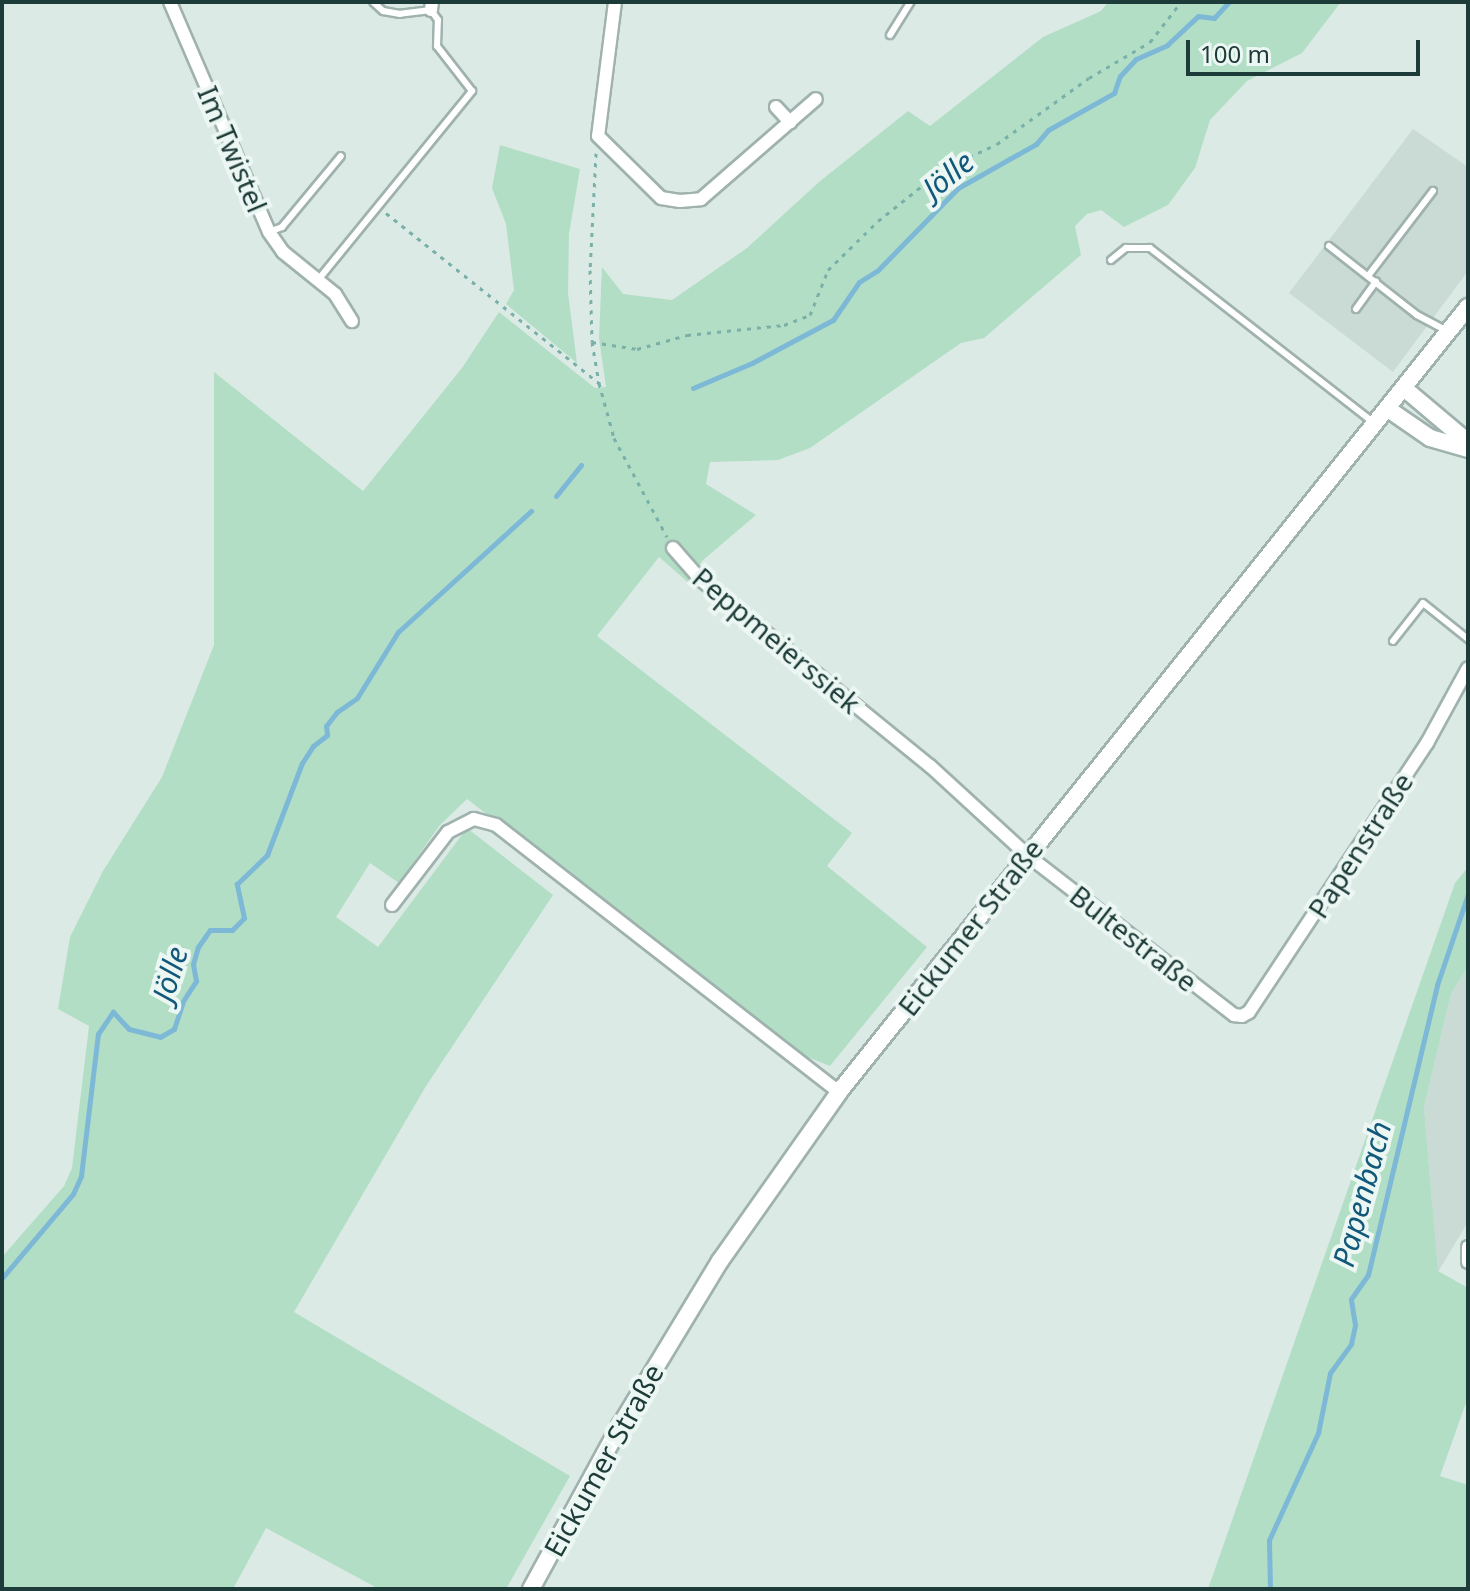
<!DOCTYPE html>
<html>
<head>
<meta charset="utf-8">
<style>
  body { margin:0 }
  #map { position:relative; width:1470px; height:1591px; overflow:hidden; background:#dceae6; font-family:"Noto Sans",sans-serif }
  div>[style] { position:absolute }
  .built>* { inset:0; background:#cadad5 }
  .green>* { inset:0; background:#b2dec5 }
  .stream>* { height:5px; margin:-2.5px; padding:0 2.5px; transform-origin:2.5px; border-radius:2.5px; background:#7db9d6 }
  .path>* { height:3px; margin-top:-1.5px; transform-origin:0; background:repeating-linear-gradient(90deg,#79b1a9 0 4px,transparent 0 10px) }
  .roads { filter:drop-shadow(2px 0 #9fb2ae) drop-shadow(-2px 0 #9fb2ae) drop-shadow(0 2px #9fb2ae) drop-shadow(0 -2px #9fb2ae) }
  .lane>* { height:6px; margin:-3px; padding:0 3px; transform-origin:3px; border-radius:3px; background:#fff }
  .street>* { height:12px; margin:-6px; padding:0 6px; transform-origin:6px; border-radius:6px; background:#fff }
  .secondary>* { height:16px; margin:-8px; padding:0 8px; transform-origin:8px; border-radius:8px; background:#fff }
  span { translate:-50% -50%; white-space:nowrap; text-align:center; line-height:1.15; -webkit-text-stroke:8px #ecf7f3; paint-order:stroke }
  .street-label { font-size:28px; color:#1d3b38 }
  .water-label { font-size:30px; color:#12587b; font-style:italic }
  .frame { position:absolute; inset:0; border:4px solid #1d3b38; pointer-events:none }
  .scale { position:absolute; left:1186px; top:40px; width:234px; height:36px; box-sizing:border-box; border:4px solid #1d3b38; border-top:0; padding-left:10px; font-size:24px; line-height:28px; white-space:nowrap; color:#1d3b38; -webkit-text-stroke:6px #ecf7f3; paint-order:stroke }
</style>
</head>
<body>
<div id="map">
  <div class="built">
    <div style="clip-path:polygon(1413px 129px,1468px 167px,1468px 271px,1393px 372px,1289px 293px)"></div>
    <div style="clip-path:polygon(1468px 966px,1468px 1222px,1438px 1272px,1424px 1107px,1451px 994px)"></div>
  </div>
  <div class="green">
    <div style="clip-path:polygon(1108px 2px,1341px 2px,1302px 53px,1247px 81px,1210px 120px,1195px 168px,1168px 205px,1124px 227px,1101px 210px,1087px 214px,1075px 226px,1081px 255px,984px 338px,961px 343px,810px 448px,778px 460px,710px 462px,706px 484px,756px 515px,702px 561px,690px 584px,659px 557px,597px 636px,852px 833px,827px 866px,927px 947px,830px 1066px,805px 1056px,467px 799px,440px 825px,399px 883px,370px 863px,336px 917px,378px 947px,467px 828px,553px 895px,426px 1086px,294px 1312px,570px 1476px,506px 1589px,379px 1589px,266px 1528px,233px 1589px,2px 1589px,2px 1257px,64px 1186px,72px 1168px,89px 1026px,58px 1009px,70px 937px,103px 871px,162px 777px,214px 645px,214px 372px,363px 491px,462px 368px,499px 312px,595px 388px,606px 387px,599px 338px,602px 267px,623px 294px,672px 300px,747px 248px,819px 182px,908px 111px,930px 126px,1043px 37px,1101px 11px)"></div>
    <div style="clip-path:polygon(500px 145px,580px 169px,569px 234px,568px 293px,577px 363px,506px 304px,514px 290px,506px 224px,492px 188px)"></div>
    <div style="clip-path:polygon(1468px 867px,1468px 966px,1451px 994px,1424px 1107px,1438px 1271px,1468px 1288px,1468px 1397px,1440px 1476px,1468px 1485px,1468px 1589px,1208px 1589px,1455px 883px)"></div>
  </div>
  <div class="stream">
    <div style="left:693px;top:388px;width:64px;rotate:-23deg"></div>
    <div style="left:752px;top:363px;width:92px;rotate:-28deg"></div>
    <div style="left:833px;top:320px;width:46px;rotate:-55.6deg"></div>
    <div style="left:859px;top:282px;width:22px;rotate:-32deg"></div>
    <div style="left:878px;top:270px;width:115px;rotate:-45.7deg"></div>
    <div style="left:958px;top:188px;width:90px;rotate:-29.4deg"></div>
    <div style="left:1036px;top:144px;width:18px;rotate:-49deg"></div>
    <div style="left:1048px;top:130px;width:76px;rotate:-29.3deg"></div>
    <div style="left:1114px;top:93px;width:18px;rotate:-71deg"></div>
    <div style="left:1120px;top:76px;width:23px;rotate:-47deg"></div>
    <div style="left:1136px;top:59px;width:34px;rotate:-24deg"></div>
    <div style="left:1167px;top:45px;width:42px;rotate:-43.1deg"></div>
    <div style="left:1198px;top:16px;width:16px;rotate:7deg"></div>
    <div style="left:1214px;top:18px;width:22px;rotate:-47deg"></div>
    <div style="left:556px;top:496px;width:40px;rotate:-51deg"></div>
    <div style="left:2px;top:1278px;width:110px;rotate:-49.8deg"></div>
    <div style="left:73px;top:1194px;width:20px;rotate:-66deg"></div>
    <div style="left:81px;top:1176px;width:143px;rotate:-83.2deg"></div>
    <div style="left:98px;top:1034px;width:27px;rotate:-56deg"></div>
    <div style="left:113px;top:1012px;width:23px;rotate:47deg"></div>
    <div style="left:129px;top:1029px;width:32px;rotate:14deg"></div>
    <div style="left:160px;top:1037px;width:16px;rotate:-30deg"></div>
    <div style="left:174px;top:1029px;width:29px;rotate:-72deg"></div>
    <div style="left:183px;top:1001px;width:24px;rotate:-57deg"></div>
    <div style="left:196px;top:981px;width:17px;rotate:-100deg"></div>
    <div style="left:193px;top:964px;width:18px;rotate:-74deg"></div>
    <div style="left:198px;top:947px;width:21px;rotate:-55deg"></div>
    <div style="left:210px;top:930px;width:22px"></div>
    <div style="left:232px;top:930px;width:17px;rotate:-45deg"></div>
    <div style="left:244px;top:918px;width:35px;rotate:-102deg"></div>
    <div style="left:237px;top:884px;width:42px;rotate:-44deg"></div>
    <div style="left:267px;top:855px;width:98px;rotate:-69.2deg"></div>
    <div style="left:302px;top:763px;width:20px;rotate:-57deg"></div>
    <div style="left:313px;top:746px;width:18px;rotate:-38deg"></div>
    <div style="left:327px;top:735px;width:9px;rotate:-96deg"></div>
    <div style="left:326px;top:726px;width:18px;rotate:-52deg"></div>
    <div style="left:337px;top:712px;width:24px;rotate:-35deg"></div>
    <div style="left:357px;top:698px;width:78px;rotate:-58.2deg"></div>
    <div style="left:398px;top:632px;width:180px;rotate:-42.3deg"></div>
    <div style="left:1270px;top:1589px;width:49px;rotate:-91.2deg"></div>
    <div style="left:1269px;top:1540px;width:118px;rotate:-65.4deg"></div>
    <div style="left:1318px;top:1433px;width:61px;rotate:-78.7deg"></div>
    <div style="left:1330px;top:1373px;width:36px;rotate:-54deg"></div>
    <div style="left:1351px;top:1344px;width:19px;rotate:-78deg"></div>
    <div style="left:1355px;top:1325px;width:26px;rotate:-99deg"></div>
    <div style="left:1351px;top:1299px;width:29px;rotate:-55deg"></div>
    <div style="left:1368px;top:1275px;width:298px;rotate:-76.6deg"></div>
    <div style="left:1437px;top:985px;width:96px;rotate:-71.2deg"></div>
  </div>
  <div class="path">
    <div style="left:596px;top:153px;width:117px;rotate:92.9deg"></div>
    <div style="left:590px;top:270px;width:72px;rotate:88.4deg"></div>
    <div style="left:592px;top:342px;width:42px;rotate:80.3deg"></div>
    <div style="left:599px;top:383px;width:57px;rotate:74.7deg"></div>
    <div style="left:614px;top:438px;width:112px;rotate:61.8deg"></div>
    <div style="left:386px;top:213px;width:273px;rotate:38.6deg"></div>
    <div style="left:592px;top:342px;width:46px;rotate:8.8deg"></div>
    <div style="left:637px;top:349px;width:52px;rotate:-15.6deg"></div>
    <div style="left:687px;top:335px;width:98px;rotate:-5.9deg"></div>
    <div style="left:784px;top:325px;width:28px;rotate:-21deg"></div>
    <div style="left:810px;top:315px;width:48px;rotate:-68.2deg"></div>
    <div style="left:828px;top:270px;width:70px;rotate:-44.4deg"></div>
    <div style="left:878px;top:221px;width:82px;rotate:-38.6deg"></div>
    <div style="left:942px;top:170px;width:61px;rotate:-25.3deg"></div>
    <div style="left:997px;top:144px;width:113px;rotate:-35.7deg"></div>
    <div style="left:1089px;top:78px;width:71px;rotate:-30.5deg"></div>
    <div style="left:1150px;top:42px;width:51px;rotate:-52.2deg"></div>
  </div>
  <div class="roads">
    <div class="lane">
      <div style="left:890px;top:35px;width:39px;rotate:-58deg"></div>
      <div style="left:269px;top:232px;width:14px;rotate:-21deg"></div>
      <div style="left:282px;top:227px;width:92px;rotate:-50.3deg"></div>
      <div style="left:1329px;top:246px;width:112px;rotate:38.1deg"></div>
      <div style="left:1417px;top:315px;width:32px;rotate:28deg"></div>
      <div style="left:1111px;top:260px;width:19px;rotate:-39deg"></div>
      <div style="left:1126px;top:248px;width:24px"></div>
      <div style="left:1150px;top:248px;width:283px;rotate:38deg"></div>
      <div style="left:1368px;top:276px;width:107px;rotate:-52.6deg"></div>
      <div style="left:318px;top:280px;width:244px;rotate:-50.8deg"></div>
      <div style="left:472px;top:91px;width:57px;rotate:-127.9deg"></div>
      <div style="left:437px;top:46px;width:26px;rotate:-88deg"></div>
      <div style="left:438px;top:20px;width:12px;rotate:-125deg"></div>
      <div style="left:431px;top:10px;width:31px;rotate:173deg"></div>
      <div style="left:400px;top:14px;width:17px;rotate:-170deg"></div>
      <div style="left:383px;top:11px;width:13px;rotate:-138deg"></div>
      <div style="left:1356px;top:309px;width:34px;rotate:-54deg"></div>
      <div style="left:1393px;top:641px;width:48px;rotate:-51.7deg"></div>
      <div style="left:1423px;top:603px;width:58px;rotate:38.7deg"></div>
    </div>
    <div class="street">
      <div style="left:170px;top:2px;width:250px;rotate:66.7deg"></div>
      <div style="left:269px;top:232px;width:24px;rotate:55deg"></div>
      <div style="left:283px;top:252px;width:67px;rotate:38.9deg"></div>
      <div style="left:335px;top:294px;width:32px;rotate:58deg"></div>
      <div style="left:615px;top:2px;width:135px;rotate:97.2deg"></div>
      <div style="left:598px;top:136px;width:88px;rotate:44.5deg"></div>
      <div style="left:661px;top:198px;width:19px;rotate:9deg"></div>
      <div style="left:680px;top:201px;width:21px;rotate:-5deg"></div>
      <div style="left:701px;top:199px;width:152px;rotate:-41deg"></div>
      <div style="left:431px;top:10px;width:8px;rotate:-83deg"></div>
      <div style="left:776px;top:107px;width:21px;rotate:47deg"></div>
      <div style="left:673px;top:548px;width:43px;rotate:48.8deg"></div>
      <div style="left:701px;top:580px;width:295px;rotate:39.1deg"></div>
      <div style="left:930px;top:766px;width:132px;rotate:42.5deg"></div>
      <div style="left:1027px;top:855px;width:262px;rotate:37.7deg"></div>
      <div style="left:1234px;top:1015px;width:8px;rotate:7deg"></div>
      <div style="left:1242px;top:1016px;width:8px;rotate:-30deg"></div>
      <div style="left:1249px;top:1012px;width:323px;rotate:-56.5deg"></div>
      <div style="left:1427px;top:743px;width:85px;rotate:-61.3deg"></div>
      <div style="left:392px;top:905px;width:92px;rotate:-52.5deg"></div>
      <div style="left:448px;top:832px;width:29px;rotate:-27deg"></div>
      <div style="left:474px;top:819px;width:23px;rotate:15deg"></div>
      <div style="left:496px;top:825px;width:435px;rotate:37.9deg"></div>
      <div style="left:1468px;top:1247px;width:15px;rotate:90deg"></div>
    </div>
    <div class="secondary">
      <div style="left:1405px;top:389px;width:82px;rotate:40.1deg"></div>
      <div style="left:1388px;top:409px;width:51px;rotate:34.6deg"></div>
      <div style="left:1430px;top:438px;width:40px;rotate:16deg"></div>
      <div style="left:531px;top:1589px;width:186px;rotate:-61.4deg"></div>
      <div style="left:620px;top:1426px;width:193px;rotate:-58.8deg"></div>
      <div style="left:720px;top:1261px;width:207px;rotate:-54.8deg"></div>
      <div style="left:839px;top:1092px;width:1006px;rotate:-51.3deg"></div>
    </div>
  </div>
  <div class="street-label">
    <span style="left:233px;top:149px;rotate:67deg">Im Twistel</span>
    <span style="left:777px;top:640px;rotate:40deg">Peppmeierssiek</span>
    <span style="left:1360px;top:845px;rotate:-57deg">Papenstraße</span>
    <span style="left:970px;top:927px;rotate:-52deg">Eickumer Straße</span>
    <span style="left:1134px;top:938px;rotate:38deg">Bultestraße</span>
    <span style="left:603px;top:1460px;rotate:-61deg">Eickumer Straße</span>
  </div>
  <div class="water-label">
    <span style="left:948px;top:175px;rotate:-39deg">Jölle</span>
    <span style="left:170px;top:974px;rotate:-73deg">Jölle</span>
    <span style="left:1362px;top:1194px;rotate:-75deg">Papenbach</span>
  </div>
  <div class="frame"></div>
  <div class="scale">100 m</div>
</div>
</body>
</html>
